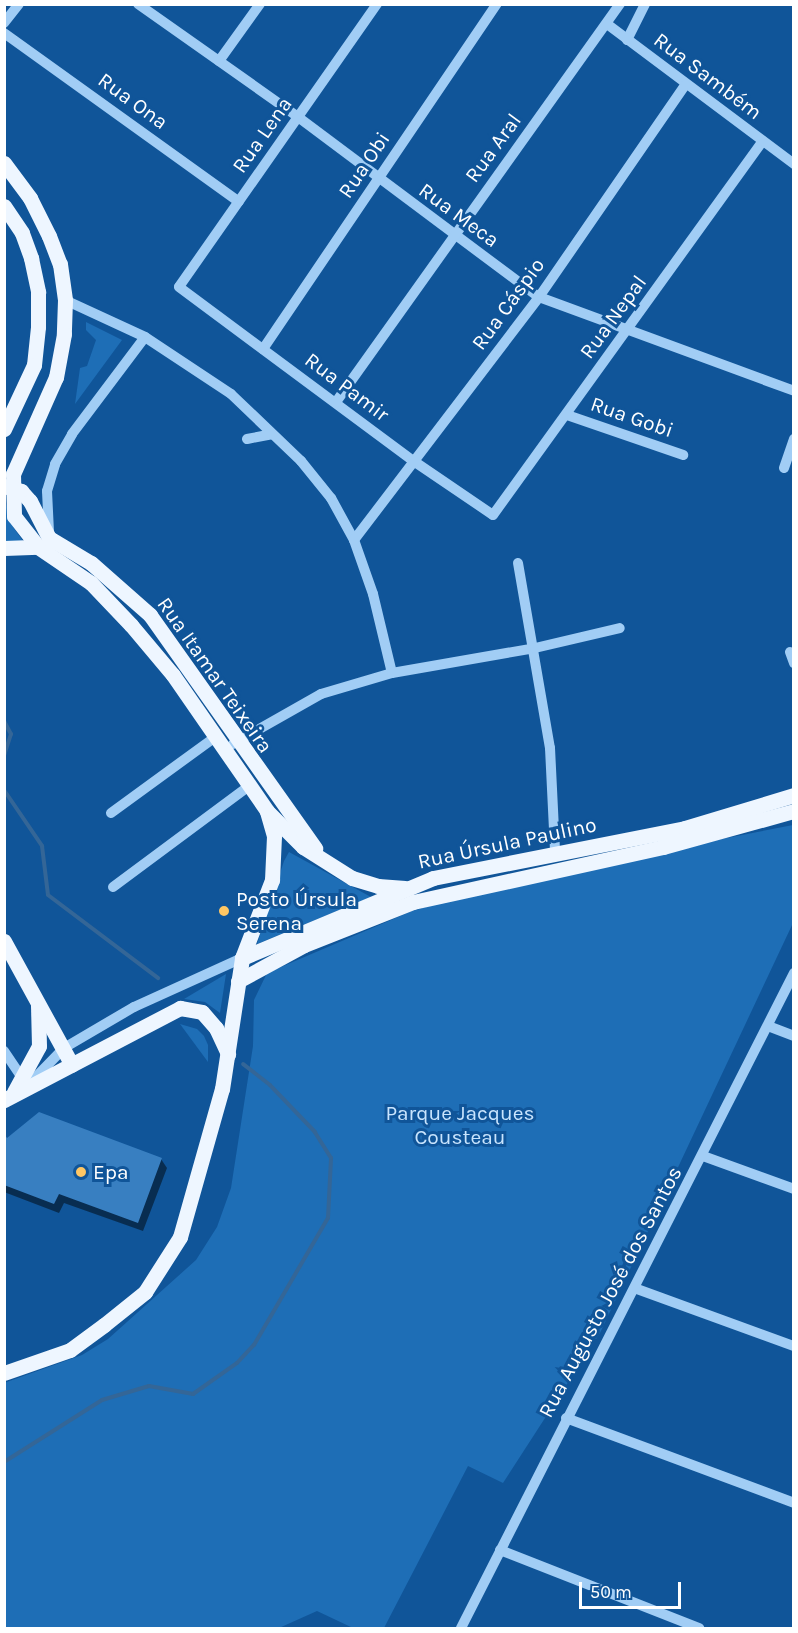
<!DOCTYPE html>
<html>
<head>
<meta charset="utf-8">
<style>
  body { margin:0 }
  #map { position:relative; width:798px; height:1633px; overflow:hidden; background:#105599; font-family:Karla,sans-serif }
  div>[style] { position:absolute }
  .green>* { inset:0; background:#1e6eb6 }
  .shadow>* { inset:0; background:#0007 }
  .stream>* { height:4px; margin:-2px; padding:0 2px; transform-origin:2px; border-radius:2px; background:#346697 }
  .building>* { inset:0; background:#387fc1 }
  .minor>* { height:10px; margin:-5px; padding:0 5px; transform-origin:5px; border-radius:5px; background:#a1cdf5 }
  .major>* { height:15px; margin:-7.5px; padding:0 7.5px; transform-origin:7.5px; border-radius:7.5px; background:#eef6ff }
  .dots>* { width:16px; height:16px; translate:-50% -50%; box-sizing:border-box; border:3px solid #105599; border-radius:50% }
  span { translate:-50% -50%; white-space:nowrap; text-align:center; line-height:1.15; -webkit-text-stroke:6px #105599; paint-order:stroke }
  .street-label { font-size:21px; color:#fff }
  .poi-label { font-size:21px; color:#fff }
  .left { translate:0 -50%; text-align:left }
  .park-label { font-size:21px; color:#c9e5fe }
  .frame { position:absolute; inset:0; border:6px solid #fff; pointer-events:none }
  .scale { position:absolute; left:579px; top:1582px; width:102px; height:27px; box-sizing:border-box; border:3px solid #fff; border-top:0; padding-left:8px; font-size:18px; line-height:21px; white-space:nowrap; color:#fff; -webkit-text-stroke:4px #105599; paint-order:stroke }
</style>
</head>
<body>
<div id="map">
  <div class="green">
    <div style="clip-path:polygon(86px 322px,122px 340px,75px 404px,80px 368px,87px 366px,96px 340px,86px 330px)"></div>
    <div style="clip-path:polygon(4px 497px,13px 527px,23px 541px,5px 543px)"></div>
    <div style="clip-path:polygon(793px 825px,793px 923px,600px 1333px,503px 1483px,468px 1466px,384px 1628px,353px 1628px,317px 1611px,279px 1628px,5px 1628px,4px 1383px,82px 1355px,108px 1339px,196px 1260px,217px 1227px,231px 1188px,253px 1046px,254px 1000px,267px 973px,412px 911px,551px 872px)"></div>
    <div style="clip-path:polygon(289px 852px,371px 897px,257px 944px,284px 861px)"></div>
    <div style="clip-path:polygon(226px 974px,220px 1013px,205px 1002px,184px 999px)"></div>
    <div style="clip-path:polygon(180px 1024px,197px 1029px,204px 1036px,208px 1045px,208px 1062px)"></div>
  </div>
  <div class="shadow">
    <div style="clip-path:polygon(4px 1137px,7px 1141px,161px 1159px,167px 1168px,143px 1231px,64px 1203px,59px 1213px,4px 1192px)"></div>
  </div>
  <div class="stream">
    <div style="left:4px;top:721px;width:15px;rotate:62deg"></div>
    <div style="left:11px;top:734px;width:22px;rotate:108deg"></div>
    <div style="left:4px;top:790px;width:68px;rotate:55.8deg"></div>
    <div style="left:42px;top:846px;width:49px;rotate:83deg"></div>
    <div style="left:48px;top:895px;width:138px;rotate:37deg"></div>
    <div style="left:4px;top:1462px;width:116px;rotate:-32.3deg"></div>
    <div style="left:102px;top:1400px;width:49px;rotate:-16.6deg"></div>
    <div style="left:149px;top:1386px;width:45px;rotate:10.3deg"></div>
    <div style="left:193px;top:1394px;width:54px;rotate:-35.2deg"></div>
    <div style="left:237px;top:1363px;width:25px;rotate:-47deg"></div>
    <div style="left:254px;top:1345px;width:147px;rotate:-59.8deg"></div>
    <div style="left:328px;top:1218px;width:60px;rotate:-87.1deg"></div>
    <div style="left:331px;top:1158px;width:31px;rotate:-122deg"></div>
    <div style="left:315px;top:1132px;width:65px;rotate:-133.8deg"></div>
    <div style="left:270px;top:1085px;width:34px;rotate:-142deg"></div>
  </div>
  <div class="building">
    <div style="clip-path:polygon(39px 1112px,162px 1158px,138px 1223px,59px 1194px,54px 1204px,4px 1185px,4px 1134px,7px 1138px)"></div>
  </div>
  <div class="minor">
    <div style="left:138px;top:4px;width:196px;rotate:35.2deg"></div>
    <div style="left:298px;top:117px;width:301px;rotate:36.8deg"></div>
    <div style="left:539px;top:297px;width:272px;rotate:20.2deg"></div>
    <div style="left:377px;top:4px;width:345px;rotate:125deg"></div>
    <div style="left:179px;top:287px;width:294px;rotate:36.6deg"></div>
    <div style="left:415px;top:462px;width:94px;rotate:34.2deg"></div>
    <div style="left:493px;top:515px;width:461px;rotate:-54.2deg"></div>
    <div style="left:4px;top:23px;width:24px;rotate:-52deg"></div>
    <div style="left:607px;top:24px;width:234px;rotate:36.8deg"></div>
    <div style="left:4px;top:33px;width:289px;rotate:35.7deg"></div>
    <div style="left:627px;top:40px;width:40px;rotate:-63.4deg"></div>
    <div style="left:219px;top:61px;width:70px;rotate:-54.3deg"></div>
    <div style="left:65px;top:300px;width:88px;rotate:24.8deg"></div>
    <div style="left:145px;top:337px;width:103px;rotate:33.5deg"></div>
    <div style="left:231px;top:394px;width:97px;rotate:43.7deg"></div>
    <div style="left:301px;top:461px;width:48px;rotate:51deg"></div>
    <div style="left:331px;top:498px;width:48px;rotate:61.3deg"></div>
    <div style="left:354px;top:540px;width:57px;rotate:70.6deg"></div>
    <div style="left:373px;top:594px;width:81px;rotate:76.5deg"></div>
    <div style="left:263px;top:349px;width:417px;rotate:-55.9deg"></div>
    <div style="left:336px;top:402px;width:489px;rotate:-54.5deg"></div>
    <div style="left:567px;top:415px;width:123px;rotate:19deg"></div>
    <div style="left:247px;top:439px;width:25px;rotate:-11deg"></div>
    <div style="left:784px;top:468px;width:31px;rotate:-71deg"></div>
    <div style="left:49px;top:532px;width:41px;rotate:-92.8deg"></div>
    <div style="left:47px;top:491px;width:28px;rotate:-73deg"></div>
    <div style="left:55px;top:464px;width:34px;rotate:-60deg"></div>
    <div style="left:72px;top:434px;width:121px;rotate:-53deg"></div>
    <div style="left:354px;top:540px;width:305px;rotate:-52.7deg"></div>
    <div style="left:539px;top:297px;width:257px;rotate:-55.4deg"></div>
    <div style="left:518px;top:563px;width:188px;rotate:80.2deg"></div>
    <div style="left:550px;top:748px;width:104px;rotate:87.2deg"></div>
    <div style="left:790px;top:652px;width:12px;rotate:70deg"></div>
    <div style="left:233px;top:744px;width:101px;rotate:-29.6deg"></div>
    <div style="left:321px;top:694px;width:74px;rotate:-16.5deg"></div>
    <div style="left:392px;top:673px;width:145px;rotate:-9.9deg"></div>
    <div style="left:535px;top:648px;width:87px;rotate:-13.2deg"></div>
    <div style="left:111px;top:813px;width:127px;rotate:-36.1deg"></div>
    <div style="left:113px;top:887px;width:169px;rotate:-36.6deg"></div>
    <div style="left:768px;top:1026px;width:28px;rotate:21deg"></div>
    <div style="left:4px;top:1051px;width:34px;rotate:56deg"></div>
    <div style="left:32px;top:1081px;width:46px;rotate:-45.9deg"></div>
    <div style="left:64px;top:1048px;width:81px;rotate:-30.4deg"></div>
    <div style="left:134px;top:1007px;width:119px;rotate:-24.4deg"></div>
    <div style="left:703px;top:1156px;width:97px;rotate:19.9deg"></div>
    <div style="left:637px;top:1289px;width:167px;rotate:20deg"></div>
    <div style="left:566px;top:1418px;width:243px;rotate:20.4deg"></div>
    <div style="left:500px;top:1550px;width:214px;rotate:21.4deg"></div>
    <div style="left:461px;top:1628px;width:735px;rotate:-63.05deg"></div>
  </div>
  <div class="major">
    <div style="left:4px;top:163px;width:44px;rotate:53.4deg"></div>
    <div style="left:30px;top:198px;width:42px;rotate:63.4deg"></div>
    <div style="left:49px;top:236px;width:30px;rotate:69deg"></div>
    <div style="left:60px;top:264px;width:36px;rotate:82deg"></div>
    <div style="left:65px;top:300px;width:34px;rotate:92deg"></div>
    <div style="left:64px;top:334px;width:44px;rotate:100.5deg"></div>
    <div style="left:56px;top:377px;width:106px;rotate:113.9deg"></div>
    <div style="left:13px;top:474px;width:42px;rotate:88.6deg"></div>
    <div style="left:14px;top:516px;width:39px;rotate:52deg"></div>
    <div style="left:38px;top:547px;width:64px;rotate:34.2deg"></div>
    <div style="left:91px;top:583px;width:58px;rotate:46.4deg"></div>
    <div style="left:131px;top:625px;width:65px;rotate:50deg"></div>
    <div style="left:173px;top:675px;width:165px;rotate:55.3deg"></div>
    <div style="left:267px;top:811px;width:51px;rotate:45deg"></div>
    <div style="left:303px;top:847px;width:58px;rotate:32.3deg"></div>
    <div style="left:352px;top:878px;width:27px;rotate:17deg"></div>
    <div style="left:378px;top:886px;width:27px;rotate:4deg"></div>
    <div style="left:4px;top:206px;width:32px;rotate:56deg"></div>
    <div style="left:22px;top:233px;width:27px;rotate:70deg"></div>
    <div style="left:31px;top:258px;width:35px;rotate:78deg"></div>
    <div style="left:38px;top:292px;width:35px;rotate:90deg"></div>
    <div style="left:38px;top:327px;width:38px;rotate:96deg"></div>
    <div style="left:34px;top:365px;width:71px;rotate:115.1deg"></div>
    <div style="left:4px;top:486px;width:18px;rotate:16deg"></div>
    <div style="left:21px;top:491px;width:13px;rotate:48deg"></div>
    <div style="left:30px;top:501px;width:42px;rotate:62.8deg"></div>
    <div style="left:49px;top:538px;width:49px;rotate:30.8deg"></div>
    <div style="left:91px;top:563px;width:79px;rotate:41.4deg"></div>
    <div style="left:150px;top:615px;width:286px;rotate:54.7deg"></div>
    <div style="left:4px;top:548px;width:34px;rotate:-2deg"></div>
    <div style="left:4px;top:941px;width:141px;rotate:61.3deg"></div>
    <div style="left:242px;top:958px;width:207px;rotate:-22.7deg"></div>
    <div style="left:433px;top:878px;width:257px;rotate:-11.2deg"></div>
    <div style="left:685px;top:828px;width:114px;rotate:-16.8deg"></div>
    <div style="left:238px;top:981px;width:75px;rotate:-28.6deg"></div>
    <div style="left:304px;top:945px;width:117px;rotate:-21.5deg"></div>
    <div style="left:413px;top:902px;width:256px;rotate:-12.4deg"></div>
    <div style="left:663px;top:847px;width:136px;rotate:-15.4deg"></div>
    <div style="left:14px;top:1092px;width:52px;rotate:-61.5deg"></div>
    <div style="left:39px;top:1046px;width:40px;rotate:-91.4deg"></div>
    <div style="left:4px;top:1100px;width:199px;rotate:-27.6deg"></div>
    <div style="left:180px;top:1008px;width:22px;rotate:10deg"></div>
    <div style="left:202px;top:1012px;width:21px;rotate:49deg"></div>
    <div style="left:216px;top:1028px;width:29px;rotate:65deg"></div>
    <div style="left:4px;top:1373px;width:70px;rotate:-19.2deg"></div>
    <div style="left:70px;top:1350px;width:42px;rotate:-36.3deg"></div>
    <div style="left:104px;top:1325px;width:53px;rotate:-38.8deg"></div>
    <div style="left:145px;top:1292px;width:65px;rotate:-57.5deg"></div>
    <div style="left:180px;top:1237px;width:154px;rotate:-74.2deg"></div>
    <div style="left:222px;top:1089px;width:133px;rotate:-81.3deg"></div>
    <div style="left:242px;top:958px;width:84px;rotate:-69deg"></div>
    <div style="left:272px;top:880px;width:44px;rotate:-87.4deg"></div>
    <div style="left:274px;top:836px;width:25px;rotate:-106deg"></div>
  </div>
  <div class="dots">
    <div style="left:224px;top:911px;background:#ffc764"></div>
    <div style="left:81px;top:1172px;background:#ffc764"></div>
  </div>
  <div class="street-label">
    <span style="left:708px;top:76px;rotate:37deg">Rua Sambém</span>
    <span style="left:133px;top:101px;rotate:36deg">Rua Ona</span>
    <span style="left:262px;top:135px;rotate:-55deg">Rua Lena</span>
    <span style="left:493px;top:148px;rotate:-54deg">Rua Aral</span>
    <span style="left:364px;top:165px;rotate:-56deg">Rua Obi</span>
    <span style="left:459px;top:215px;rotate:36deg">Rua Meca</span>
    <span style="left:508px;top:304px;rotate:-54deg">Rua Cáspio</span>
    <span style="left:613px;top:317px;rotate:-54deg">Rua Nepal</span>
    <span style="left:347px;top:387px;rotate:37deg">Rua Pamir</span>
    <span style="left:632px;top:417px;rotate:19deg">Rua Gobi</span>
    <span style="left:215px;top:675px;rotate:55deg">Rua Itamar Teixeira</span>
    <span style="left:507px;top:843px;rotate:-12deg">Rua Úrsula Paulino</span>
    <span style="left:610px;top:1292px;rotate:-62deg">Rua Augusto José dos Santos</span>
  </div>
  <div class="poi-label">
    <span class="left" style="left:236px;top:911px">Posto Úrsula<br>Serena</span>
    <span class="left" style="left:93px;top:1172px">Epa</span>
  </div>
  <div class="park-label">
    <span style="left:460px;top:1125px">Parque Jacques<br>Cousteau</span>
  </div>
  <div class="frame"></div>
  <div class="scale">50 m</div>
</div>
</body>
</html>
